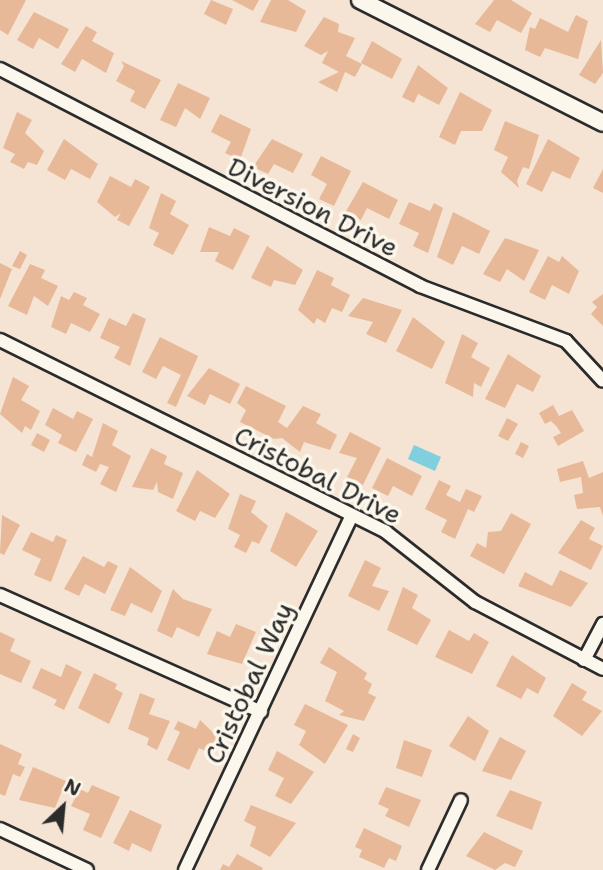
<!DOCTYPE html>
<html>
<head>
<meta charset="utf-8">
<style>
  body { margin:0 }
  #map { position:relative; width:603px; height:870px; overflow:hidden; background:#f5e4d3; font-family:"Shantell Sans",sans-serif }
  div>[style] { position:absolute }
  .water>* { inset:0; background:#80cede }
  .building>* { inset:0; background:#e7b998 }
  .roads { filter:drop-shadow(2px 0 #2b2b2b) drop-shadow(-2px 0 #2b2b2b) drop-shadow(0 2px #2b2b2b) drop-shadow(0 -2px #2b2b2b) }
  .minor>* { height:12px; margin:-6px; padding:0 6px; transform-origin:6px; border-radius:6px; background:#fbf7ec }
  .tertiary>* { height:16px; margin:-8px; padding:0 8px; transform-origin:8px; border-radius:8px; background:#fbf7ec }
  span { translate:-50% -50%; white-space:nowrap; text-align:center; line-height:1.15; -webkit-text-stroke:7px #fbf7ec; paint-order:stroke }
  .street-label { font-size:26px; color:#2b2b2b }
  .north { position:absolute; left:28px; top:772px; width:70px; height:70px; -webkit-text-stroke:5px #fbf7ec; paint-order:stroke; rotate:26deg; font-size:19px; font-weight:700; line-height:28px; text-align:center; color:#2b2b2b }
  .north::after { content:''; display:block; margin:auto; width:24px; height:32px; background:#2b2b2b; clip-path:polygon(50% 0,100% 100%,50% 72%,0 100%) }
</style>
</head>
<body>
<div id="map">
  <div class="water">
    <div style="clip-path:polygon(414px 445px,441px 457px,435px 471px,408px 459px)"></div>
  </div>
  <div class="building">
    <div style="clip-path:polygon(0 0,26px 0,8px 35px,0 30px)"></div>
    <div style="clip-path:polygon(211px 0,233px 9px,226px 25px,204px 14px)"></div>
    <div style="clip-path:polygon(232px 0,259px 0,253px 11px)"></div>
    <div style="clip-path:polygon(271px 0,288px 0,306px 11px,296px 32px,260px 22px)"></div>
    <div style="clip-path:polygon(494px 0,511px 0,532px 13px,521px 33px,497px 20px,490px 32px,475px 24px)"></div>
    <div style="clip-path:polygon(34px 12px,69px 29px,58px 49px,39px 38px,33px 49px,17px 40px)"></div>
    <div style="clip-path:polygon(576px 15px,588px 21px,578px 59px,545px 48px,540px 57px,525px 50px,530px 27px,535px 29px,540px 18px,568px 32px)"></div>
    <div style="clip-path:polygon(324px 17px,339px 24px,338px 32px,355px 38px,346px 56px,362px 64px,355px 77px,345px 72px,337px 92px,318px 82px,339px 72px,322px 63px,328px 51px,321px 55px,304px 46px)"></div>
    <div style="clip-path:polygon(86px 26px,97px 32px,92px 41px,114px 53px,106px 73px,82px 59px,75px 72px,61px 64px)"></div>
    <div style="clip-path:polygon(601px 40px,603px 73px,595px 84px,579px 75px)"></div>
    <div style="clip-path:polygon(372px 41px,402px 59px,392px 79px,361px 63px)"></div>
    <div style="clip-path:polygon(121px 61px,161px 80px,145px 109px,130px 101px,135px 91px,116px 81px,124px 66px)"></div>
    <div style="clip-path:polygon(418px 65px,448px 88px,439px 105px,418px 94px,414px 103px,402px 97px)"></div>
    <div style="clip-path:polygon(178px 83px,210px 98px,200px 119px,185px 108px,176px 127px,160px 120px)"></div>
    <div style="clip-path:polygon(460px 92px,492px 110px,482px 131px,461px 131px,455px 145px,439px 137px)"></div>
    <div style="clip-path:polygon(17px 112px,32px 120px,25px 133px,44px 151px,37px 165px,28px 162px,24px 169px,10px 162px,15px 154px,3px 148px)"></div>
    <div style="clip-path:polygon(220px 114px,251px 129px,240px 160px,225px 153px,231px 142px,211px 132px)"></div>
    <div style="clip-path:polygon(505px 121px,539px 135px,529px 169px,523px 167px,517px 181px,519px 188px,501px 172px,508px 157px,494px 150px)"></div>
    <div style="clip-path:polygon(64px 139px,98px 164px,90px 179px,71px 169px,65px 180px,47px 170px)"></div>
    <div style="clip-path:polygon(272px 139px,303px 154px,293px 173px,274px 164px,268px 174px,253px 167px)"></div>
    <div style="clip-path:polygon(548px 139px,580px 158px,570px 179px,552px 171px,542px 192px,526px 184px)"></div>
    <div style="clip-path:polygon(321px 156px,351px 171px,334px 206px,319px 199px,327px 184px,311px 175px)"></div>
    <div style="clip-path:polygon(603px 169px,603px 193px,593px 188px)"></div>
    <div style="clip-path:polygon(110px 176px,131px 187px,135px 179px,150px 187px,129px 226px,117px 220px,121px 213px,115px 217px,97px 202px)"></div>
    <div style="clip-path:polygon(363px 182px,398px 200px,389px 219px,367px 208px,361px 220px,345px 213px)"></div>
    <div style="clip-path:polygon(161px 193px,176px 201px,170px 214px,189px 225px,173px 255px,153px 245px,159px 233px,149px 228px)"></div>
    <div style="clip-path:polygon(409px 202px,430px 211px,434px 203px,443px 208px,428px 253px,413px 246px,419px 233px,399px 224px)"></div>
    <div style="clip-path:polygon(453px 212px,490px 231px,479px 254px,462px 246px,453px 265px,437px 257px)"></div>
    <div style="clip-path:polygon(209px 227px,230px 236px,234px 228px,250px 236px,233px 270px,215px 261px,219px 252px,200px 252px)"></div>
    <div style="clip-path:polygon(505px 238px,539px 250px,524px 281px,507px 269px,500px 282px,483px 274px)"></div>
    <div style="clip-path:polygon(267px 246px,303px 270px,295px 285px,274px 280px,271px 287px,251px 278px)"></div>
    <div style="clip-path:polygon(20px 251px,27px 255px,20px 269px,12px 266px)"></div>
    <div style="clip-path:polygon(548px 256px,559px 262px,562px 256px,579px 271px,569px 294px,552px 285px,545px 300px,529px 292px)"></div>
    <div style="clip-path:polygon(0 263px,12px 269px,0 299px)"></div>
    <div style="clip-path:polygon(30px 264px,45px 270px,41px 278px,58px 286px,48px 306px,34px 296px,27px 315px,8px 306px)"></div>
    <div style="clip-path:polygon(317px 270px,334px 278px,331px 285px,350px 295px,342px 312px,332px 308px,325px 323px,317px 318px,314px 324px,298px 310px)"></div>
    <div style="clip-path:polygon(74px 292px,87px 298px,83px 305px,100px 314px,90px 332px,71px 323px,66px 334px,51px 327px,61px 296px,69px 300px)"></div>
    <div style="clip-path:polygon(603px 294px,603px 326px,591px 314px,597px 307px,592px 302px)"></div>
    <div style="clip-path:polygon(363px 298px,402px 310px,386px 343px,366px 334px,373px 322px,348px 316px)"></div>
    <div style="clip-path:polygon(133px 313px,146px 319px,130px 366px,114px 358px,120px 347px,100px 338px,109px 318px,126px 326px)"></div>
    <div style="clip-path:polygon(413px 317px,445px 342px,432px 369px,396px 351px)"></div>
    <div style="clip-path:polygon(462px 334px,478px 343px,471px 357px,490px 368px,481px 387px,474px 383px,473px 397px,445px 383px)"></div>
    <div style="clip-path:polygon(160px 337px,198px 356px,176px 407px,167px 403px,181px 375px,163px 366px,156px 379px,142px 372px)"></div>
    <div style="clip-path:polygon(508px 354px,541px 376px,533px 392px,517px 384px,505px 408px,485px 399px)"></div>
    <div style="clip-path:polygon(209px 368px,240px 384px,230px 404px,210px 394px,205px 405px,187px 396px)"></div>
    <div style="clip-path:polygon(13px 377px,29px 386px,21px 400px,40px 411px,31px 430px,25px 426px,22px 433px,0 414px)"></div>
    <div style="clip-path:polygon(246px 386px,286px 406px,278px 422px,287px 428px,303px 406px,321px 414px,316px 423px,337px 435px,330px 450px,304px 442px,300px 452px,282px 438px,274px 439px,240px 422px,246px 410px,237px 403px)"></div>
    <div style="clip-path:polygon(553px 405px,559px 416px,572px 410px,584px 431px,558px 446px,553px 437px,561px 433px,557px 427px,551px 421px,545px 424px,539px 413px)"></div>
    <div style="clip-path:polygon(53px 408px,73px 419px,77px 411px,93px 419px,76px 452px,58px 443px,62px 435px,45px 425px)"></div>
    <div style="clip-path:polygon(507px 418px,518px 424px,508px 441px,498px 436px)"></div>
    <div style="clip-path:polygon(103px 423px,118px 431px,112px 445px,131px 456px,116px 492px,100px 484px,109px 467px,100px 464px,96px 472px,82px 465px,87px 454px,92px 457px)"></div>
    <div style="clip-path:polygon(350px 432px,381px 448px,363px 485px,347px 477px,357px 458px,339px 453px)"></div>
    <div style="clip-path:polygon(37px 433px,50px 440px,44px 452px,31px 445px)"></div>
    <div style="clip-path:polygon(521px 442px,529px 446px,523px 458px,515px 454px)"></div>
    <div style="clip-path:polygon(151px 448px,167px 456px,164px 464px,183px 473px,173px 499px,158px 492px,157px 482px,153px 490px,132px 487px)"></div>
    <div style="clip-path:polygon(387px 458px,422px 476px,412px 496px,393px 486px,388px 496px,372px 488px)"></div>
    <div style="clip-path:polygon(583px 461px,589px 478px,603px 472px,603px 516px,600px 507px,577px 509px,574px 495px,583px 493px,581px 477px,560px 482px,557px 469px)"></div>
    <div style="clip-path:polygon(197px 470px,230px 494px,215px 518px,200px 511px,195px 521px,176px 511px)"></div>
    <div style="clip-path:polygon(439px 480px,451px 486px,446px 495px,460px 502px,466px 489px,482px 496px,474px 512px,468px 509px,455px 539px,441px 532px,447px 520px,425px 509px)"></div>
    <div style="clip-path:polygon(240px 494px,256px 501px,251px 512px,268px 526px,259px 544px,252px 541px,246px 553px,234px 547px,240px 535px,228px 529px)"></div>
    <div style="clip-path:polygon(286px 512px,318px 531px,296px 567px,270px 551px)"></div>
    <div style="clip-path:polygon(511px 513px,531px 524px,504px 574px,470px 556px,477px 543px,486px 548px,488px 532px,501px 531px)"></div>
    <div style="clip-path:polygon(2px 515px,20px 525px,4px 555px,0 553px)"></div>
    <div style="clip-path:polygon(581px 520px,595px 528px,589px 539px,603px 546px,591px 570px,558px 553px)"></div>
    <div style="clip-path:polygon(31px 532px,53px 542px,56px 535px,67px 540px,51px 582px,34px 575px,41px 559px,22px 550px)"></div>
    <div style="clip-path:polygon(83px 556px,104px 567px,108px 561px,118px 566px,105px 594px,85px 584px,79px 596px,64px 589px)"></div>
    <div style="clip-path:polygon(365px 560px,381px 568px,372px 586px,389px 591px,379px 611px,348px 596px)"></div>
    <div style="clip-path:polygon(130px 567px,162px 591px,152px 613px,131px 603px,125px 616px,110px 610px)"></div>
    <div style="clip-path:polygon(560px 570px,588px 583px,571px 607px,518px 586px,525px 572px,552px 586px)"></div>
    <div style="clip-path:polygon(403px 587px,418px 595px,412px 608px,431px 620px,417px 645px,387px 630px)"></div>
    <div style="clip-path:polygon(173px 589px,183px 599px,212px 609px,199px 637px,177px 627px,172px 638px,157px 631px)"></div>
    <div style="clip-path:polygon(236px 624px,256px 632px,242px 664px,207px 654px,217px 631px,230px 637px)"></div>
    <div style="clip-path:polygon(449px 630px,469px 641px,474px 633px,489px 642px,472px 674px,435px 657px)"></div>
    <div style="clip-path:polygon(0 632px,15px 639px,10px 651px,31px 661px,21px 683px,0 674px)"></div>
    <div style="clip-path:polygon(329px 647px,367px 673px,364px 679px,372px 684px,368px 693px,376px 697px,364px 721px,339px 715px,344px 711px,325px 701px,337px 672px,320px 663px)"></div>
    <div style="clip-path:polygon(512px 655px,546px 678px,538px 694px,527px 688px,521px 699px,496px 686px)"></div>
    <div style="clip-path:polygon(66px 664px,82px 672px,64px 710px,54px 705px,57px 700px,32px 688px,41px 668px,61px 677px)"></div>
    <div style="clip-path:polygon(94px 673px,117px 684px,115px 689px,123px 693px,109px 724px,78px 708px)"></div>
    <div style="clip-path:polygon(572px 683px,587px 692px,582px 700px,602px 711px,582px 736px,553px 716px)"></div>
    <div style="clip-path:polygon(140px 693px,155px 699px,149px 714px,170px 721px,157px 750px,147px 745px,149px 738px,128px 729px)"></div>
    <div style="clip-path:polygon(305px 704px,348px 725px,325px 764px,299px 745px,306px 731px,294px 725px)"></div>
    <div style="clip-path:polygon(468px 716px,489px 731px,475px 761px,449px 746px)"></div>
    <div style="clip-path:polygon(200px 720px,220px 739px,212px 754px,199px 748px,189px 770px,167px 760px,180px 732px,174px 729px,178px 721px,196px 729px)"></div>
    <div style="clip-path:polygon(353px 734px,360px 738px,353px 752px,346px 749px)"></div>
    <div style="clip-path:polygon(500px 737px,526px 751px,511px 780px,482px 771px)"></div>
    <div style="clip-path:polygon(404px 740px,432px 750px,422px 777px,396px 768px)"></div>
    <div style="clip-path:polygon(0 744px,22px 754px,18px 764px,25px 767px,20px 777px,13px 774px,5px 796px,0 794px)"></div>
    <div style="clip-path:polygon(277px 751px,314px 772px,291px 804px,275px 796px,284px 778px,268px 770px)"></div>
    <div style="clip-path:polygon(33px 767px,66px 781px,55px 808px,19px 800px)"></div>
    <div style="clip-path:polygon(92px 785px,120px 797px,101px 838px,83px 830px,90px 814px,71px 806px,80px 789px,88px 793px)"></div>
    <div style="clip-path:polygon(386px 787px,421px 800px,409px 827px,385px 816px,389px 809px,378px 804px)"></div>
    <div style="clip-path:polygon(510px 790px,542px 802px,532px 830px,496px 816px)"></div>
    <div style="clip-path:polygon(251px 805px,296px 823px,270px 857px,250px 846px,256px 827px,244px 821px)"></div>
    <div style="clip-path:polygon(130px 810px,162px 825px,151px 852px,132px 843px,129px 851px,113px 843px)"></div>
    <div style="clip-path:polygon(364px 828px,402px 846px,396px 861px,389px 858px,384px 868px,359px 857px,362px 850px,355px 847px)"></div>
    <div style="clip-path:polygon(484px 832px,523px 851px,515px 867px,505px 863px,495px 870px,466px 856px)"></div>
    <div style="clip-path:polygon(237px 854px,263px 868px,262px 870px,220px 870px,223px 864px,229px 867px)"></div>
  </div>
  <div class="roads">
    <div class="minor">
      <div style="left:0;top:69px;width:473px;rotate:27.3deg"></div>
      <div style="left:420px;top:286px;width:156px;rotate:20.6deg"></div>
      <div style="left:566px;top:341px;width:54px;rotate:47.2deg"></div>
      <div style="left:0;top:340px;width:431px;rotate:26.4deg"></div>
      <div style="left:386px;top:532px;width:113px;rotate:38.2deg"></div>
      <div style="left:475px;top:602px;width:144px;rotate:27.6deg"></div>
      <div style="left:0;top:595px;width:286px;rotate:24.1deg"></div>
      <div style="left:584px;top:660px;width:41px;rotate:-62.2deg"></div>
      <div style="left:0;top:829px;width:96px;rotate:25.2deg"></div>
      <div style="left:185px;top:870px;width:392px;rotate:-64.8deg"></div>
      <div style="left:428px;top:870px;width:77px;rotate:-64.8deg"></div>
    </div>
    <div class="tertiary">
      <div style="left:360px;top:0;width:272px;rotate:26.8deg"></div>
    </div>
  </div>
  <div class="street-label">
    <span style="left:313px;top:207px;rotate:27deg">Diversion Drive</span>
    <span style="left:318px;top:475px;rotate:27deg">Cristobal Drive</span>
    <span style="left:249px;top:683px;rotate:-65deg">Cristobal Way</span>
  </div>
  <div class="north">N</div>
</div>
</body>
</html>
